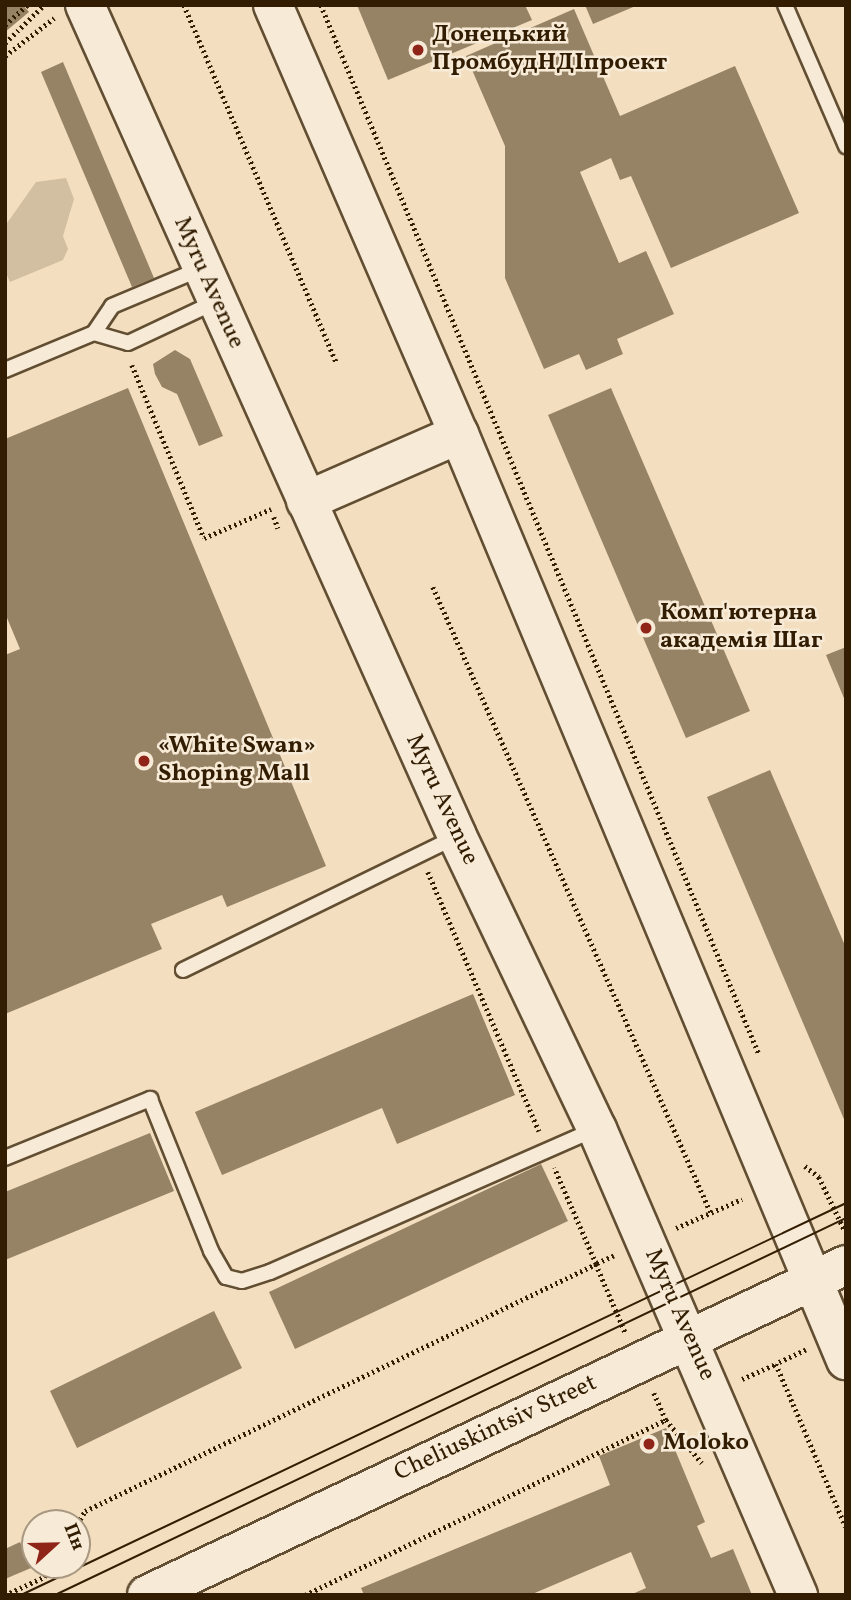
<!DOCTYPE html>
<html>
<head>
<meta charset="utf-8">
<style>
  body { margin:0 }
  #map { position:relative; width:851px; height:1600px; overflow:hidden; background:#f3dfc0; font-family:Vollkorn,serif }
  div>[style] { position:absolute }
  .green>* { inset:0; background:#d2bea0 }
  .building>* { inset:0; background:#968265 }
  .path>* { height:4.5px; margin-top:-2.25px; transform-origin:0; background:repeating-linear-gradient(90deg,#321d02 0 2px,transparent 0 5.5px) }
  .roads { filter:drop-shadow(2px 0 #624e32) drop-shadow(-2px 0 #624e32) drop-shadow(0 2px #624e32) drop-shadow(0 -2px #624e32) }
  .service>* { height:14px; margin:-7px; padding:0 7px; transform-origin:7px; border-radius:7px; background:#f7ead6 }
  .secondary>* { height:38px; margin:-19px; padding:0 19px; transform-origin:19px; border-radius:19px; background:#f7ead6 }
  .tram>* { height:2px; margin:-1px; padding:0 1px; transform-origin:1px; border-radius:1px; background:#321d02 }
  .dots>* { width:19px; height:19px; translate:-50% -50%; box-sizing:border-box; border:4px solid #f7ead6; border-radius:50% }
  span { translate:-50% -50%; white-space:nowrap; text-align:center; line-height:1.15; -webkit-text-stroke:5px #f7ead6; paint-order:stroke }
  .poi-label { font-size:24px; color:#321d02; font-weight:700 }
  .left { translate:0 -50%; text-align:left }
  .street-label { font-size:24px; color:#321d02 }
  .frame { position:absolute; inset:0; border:7px solid #321d02; pointer-events:none }
  .north { position:absolute; left:21px; top:1509px; width:70px; height:70px; box-sizing:border-box; background:#f7ead6; border:2px solid #a89881; border-radius:50%; rotate:68deg; font-size:19px; font-weight:700; line-height:28px; text-align:center; color:#321d02 }
  .north::after { content:''; display:block; margin:auto; width:24px; height:32px; background:#8f2418; clip-path:polygon(50% 0,100% 100%,50% 72%,0 100%) }
</style>
</head>
<body>
<div id="map">
  <div class="green">
    <div style="clip-path:polygon(66px 178px,74px 199px,63px 236px,68px 249px,63px 260px,10px 282px,5px 271px,5px 226px,36px 182px)"></div>
  </div>
  <div class="building">
    <div style="clip-path:polygon(5px 5px,23px 5px,29px 12px,5px 32px)"></div>
    <div style="clip-path:polygon(357px 5px,525px 5px,532px 20px,388px 80px)"></div>
    <div style="clip-path:polygon(585px 5px,638px 5px,593px 24px)"></div>
    <div style="clip-path:polygon(574px 9px,620px 116px,735px 66px,799px 213px,671px 268px,631px 176px,620px 180px,611px 158px,580px 172px,619px 263px,646px 251px,674px 314px,617px 339px,623px 354px,586px 370px,579px 354px,544px 369px,505px 278px,505px 146px,466px 56px)"></div>
    <div style="clip-path:polygon(63px 62px,154px 278px,132px 287px,41px 72px)"></div>
    <div style="clip-path:polygon(175px 350px,190px 359px,223px 436px,199px 446px,177px 394px,162px 387px,155px 374px,153px 364px)"></div>
    <div style="clip-path:polygon(128px 388px,326px 866px,227px 907px,222px 895px,151px 924px,162px 949px,5px 1014px,5px 655px,20px 649px,5px 613px,5px 439px)"></div>
    <div style="clip-path:polygon(611px 388px,750px 711px,686px 738px,548px 415px)"></div>
    <div style="clip-path:polygon(846px 647px,846px 703px,826px 655px)"></div>
    <div style="clip-path:polygon(770px 770px,846px 948px,846px 1124px,707px 797px)"></div>
    <div style="clip-path:polygon(473px 994px,515px 1095px,397px 1144px,382px 1108px,222px 1175px,195px 1112px)"></div>
    <div style="clip-path:polygon(150px 1133px,174px 1191px,5px 1260px,5px 1192px)"></div>
    <div style="clip-path:polygon(541px 1164px,568px 1221px,295px 1349px,269px 1292px)"></div>
    <div style="clip-path:polygon(214px 1311px,242px 1368px,77px 1448px,50px 1391px)"></div>
    <div style="clip-path:polygon(666px 1428px,705px 1522px,697px 1526px,711px 1558px,733px 1549px,752px 1595px,630px 1595px,646px 1588px,631px 1552px,530px 1595px,364px 1595px,361px 1588px,610px 1485px,599px 1456px)"></div>
    <div style="clip-path:polygon(20px 1542px,31px 1568px,5px 1579px,5px 1549px)"></div>
  </div>
  <div class="path">
    <div style="left:184px;top:5px;width:389px;rotate:66.9deg"></div>
    <div style="left:321px;top:5px;width:1137px;rotate:67.34deg"></div>
    <div style="left:5px;top:25px;width:30px;rotate:-42deg"></div>
    <div style="left:5px;top:43px;width:54px;rotate:-44.3deg"></div>
    <div style="left:5px;top:56px;width:62px;rotate:-37.8deg"></div>
    <div style="left:132px;top:365px;width:187px;rotate:67.4deg"></div>
    <div style="left:204px;top:538px;width:73px;rotate:-23.4deg"></div>
    <div style="left:274px;top:517px;width:12px;rotate:70deg"></div>
    <div style="left:433px;top:587px;width:685px;rotate:66.05deg"></div>
    <div style="left:428px;top:872px;width:282px;rotate:66.8deg"></div>
    <div style="left:805px;top:1166px;width:18px;rotate:38deg"></div>
    <div style="left:819px;top:1177px;width:60px;rotate:64.3deg"></div>
    <div style="left:676px;top:1228px;width:72px;rotate:-23.7deg"></div>
    <div style="left:614px;top:1256px;width:20px;rotate:156deg"></div>
    <div style="left:596px;top:1264px;width:76px;rotate:66.8deg"></div>
    <div style="left:806px;top:1350px;width:33px;rotate:155deg"></div>
    <div style="left:776px;top:1364px;width:177px;rotate:66.8deg"></div>
    <div style="left:742px;top:1379px;width:37px;rotate:-24deg"></div>
    <div style="left:654px;top:1393px;width:30px;rotate:66deg"></div>
    <div style="left:666px;top:1420px;width:56px;rotate:50.1deg"></div>
    <div style="left:77px;top:1524px;width:15px;rotate:-58deg"></div>
    <div style="left:85px;top:1511px;width:568px;rotate:-25.8deg"></div>
    <div style="left:596px;top:1264px;width:105px;rotate:-113.6deg"></div>
    <div style="left:5px;top:1595px;width:43px;rotate:-24.8deg"></div>
    <div style="left:44px;top:1577px;width:14px;rotate:-60deg"></div>
    <div style="left:305px;top:1595px;width:401px;rotate:-25.9deg"></div>
  </div>
  <div class="roads">
    <div class="service">
      <div style="left:785px;top:5px;width:154px;rotate:66.6deg"></div>
      <div style="left:94px;top:333px;width:35px;rotate:16deg"></div>
      <div style="left:128px;top:343px;width:96px;rotate:-25.2deg"></div>
      <div style="left:5px;top:370px;width:96px;rotate:-22.6deg"></div>
      <div style="left:94px;top:333px;width:32px;rotate:-56deg"></div>
      <div style="left:112px;top:306px;width:95px;rotate:-22.8deg"></div>
      <div style="left:183px;top:970px;width:304px;rotate:-26deg"></div>
      <div style="left:5px;top:1158px;width:157px;rotate:-22.1deg"></div>
      <div style="left:150px;top:1099px;width:164px;rotate:68.1deg"></div>
      <div style="left:211px;top:1251px;width:30px;rotate:60deg"></div>
      <div style="left:226px;top:1277px;width:16px;rotate:14deg"></div>
      <div style="left:242px;top:1281px;width:29px;rotate:-18deg"></div>
      <div style="left:270px;top:1272px;width:356px;rotate:-23.7deg"></div>
    </div>
    <div class="secondary">
      <div style="left:85px;top:5px;width:910px;rotate:65.88deg"></div>
      <div style="left:457px;top:836px;width:325px;rotate:64.5deg"></div>
      <div style="left:597px;top:1129px;width:508px;rotate:66.67deg"></div>
      <div style="left:273px;top:5px;width:468px;rotate:66.6deg"></div>
      <div style="left:459px;top:434px;width:1004px;rotate:67.32deg"></div>
      <div style="left:306px;top:501px;width:167px;rotate:-23.6deg"></div>
      <div style="left:147px;top:1595px;width:773px;rotate:-25.27deg"></div>
    </div>
  </div>
  <div class="tram">
    <div style="left:21px;top:1595px;width:913px;rotate:-25.41deg"></div>
    <div style="left:55px;top:1595px;width:876px;rotate:-25.48deg"></div>
  </div>
  <div class="dots">
    <div style="left:418px;top:50px;background:#8f2418"></div>
    <div style="left:646px;top:628px;background:#8f2418"></div>
    <div style="left:144px;top:761px;background:#8f2418"></div>
    <div style="left:649px;top:1444px;background:#8f2418"></div>
  </div>
  <div class="poi-label">
    <span class="left" style="left:432px;top:50px">Донецький<br>ПромбудНДІпроект</span>
    <span class="left" style="left:660px;top:628px">Комп'ютерна<br>академія Шаг</span>
    <span class="left" style="left:158px;top:761px">«White Swan»<br>Shoping Mall</span>
    <span class="left" style="left:663px;top:1444px">Moloko</span>
  </div>
  <div class="street-label">
    <span style="left:208px;top:283px;rotate:66deg">Myru Avenue</span>
    <span style="left:441px;top:800px;rotate:65deg">Myru Avenue</span>
    <span style="left:679px;top:1315px;rotate:66deg">Myru Avenue</span>
    <span style="left:496px;top:1429px;rotate:-25deg">Cheliuskintsiv Street</span>
  </div>
  <div class="frame"></div>
  <div class="north">Пн</div>
</div>
</body>
</html>
